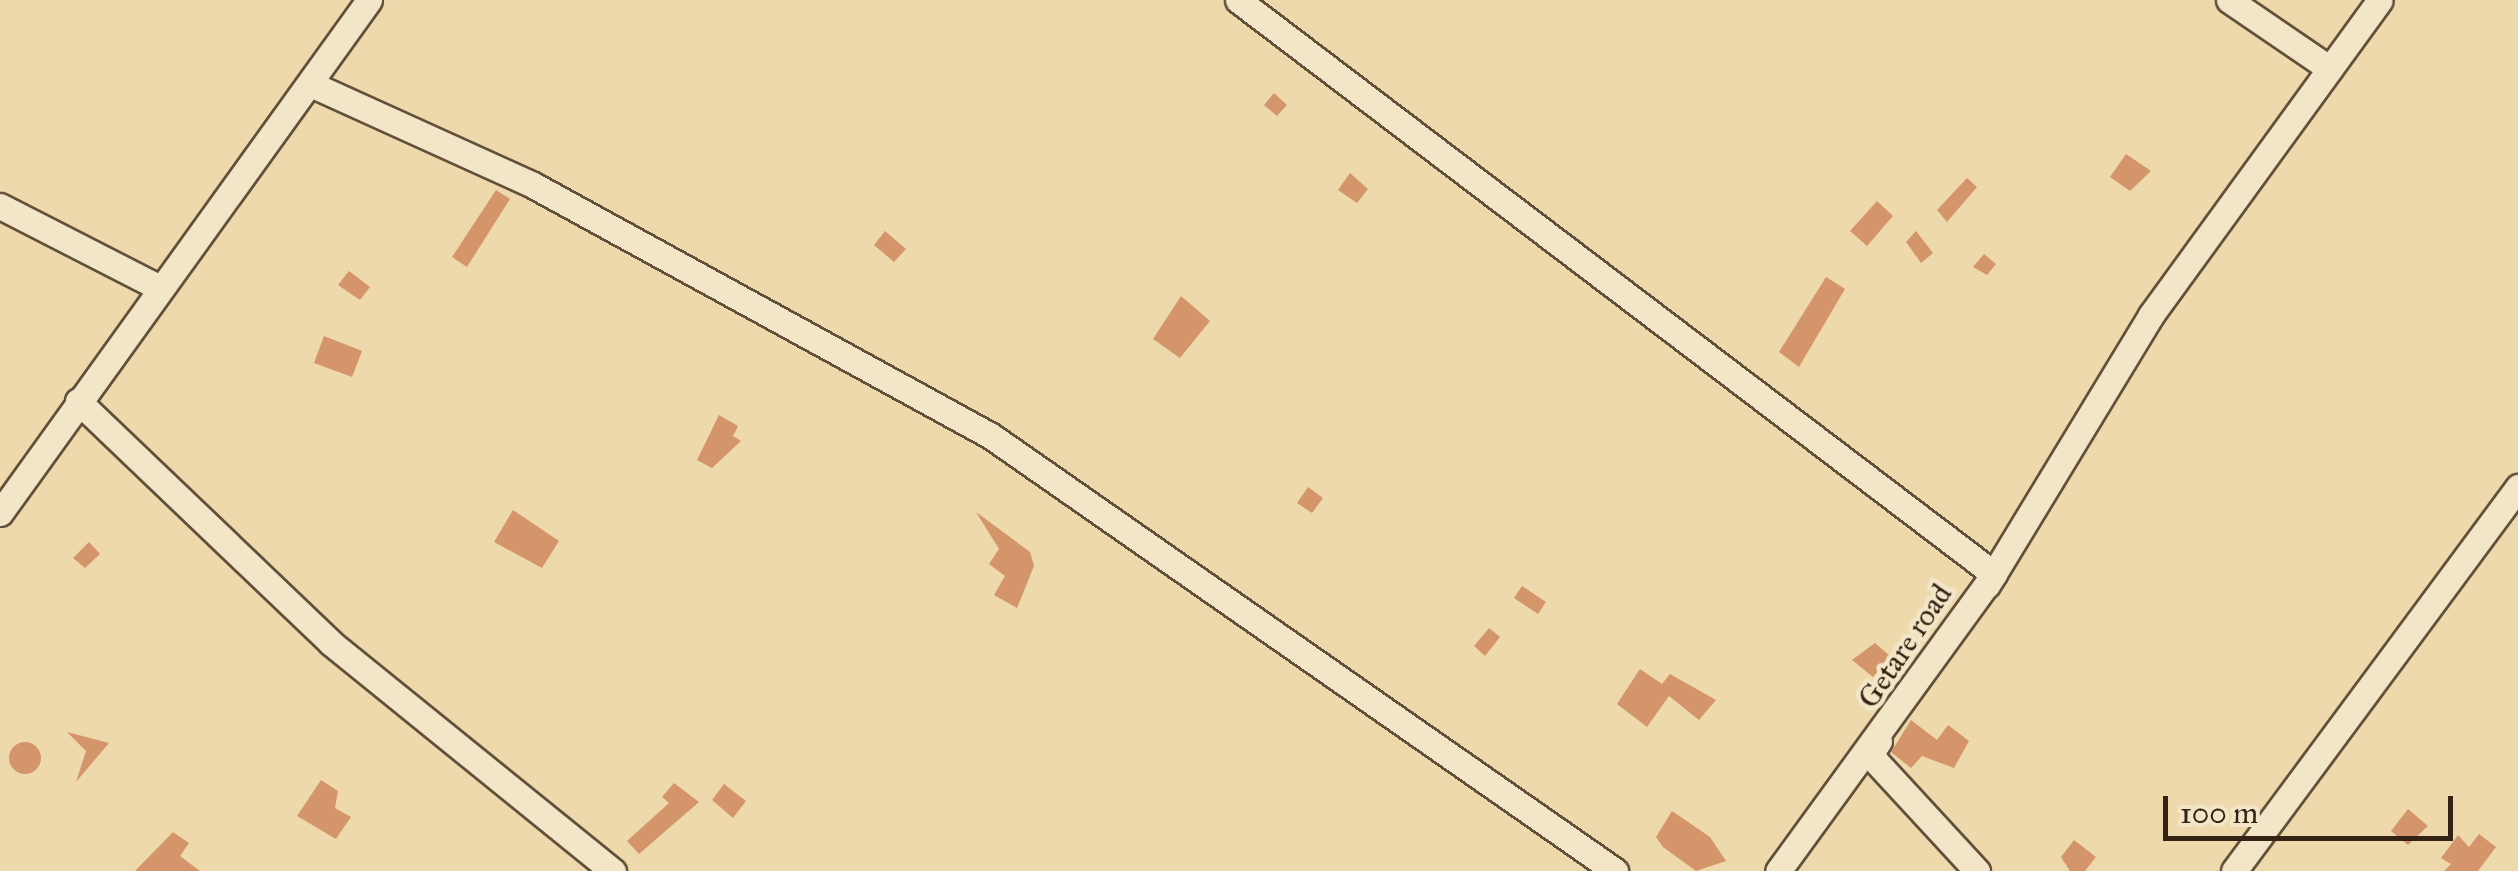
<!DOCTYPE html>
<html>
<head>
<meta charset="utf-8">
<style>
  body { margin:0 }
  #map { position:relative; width:2518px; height:871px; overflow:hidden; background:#edd9ab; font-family:"IM FELL Great Primer",serif }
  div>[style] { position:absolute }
  .building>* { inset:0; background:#d5956b }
  .round { border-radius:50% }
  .roads { filter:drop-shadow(2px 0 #62503a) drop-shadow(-2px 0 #62503a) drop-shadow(0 2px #62503a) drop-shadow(0 -2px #62503a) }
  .minor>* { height:25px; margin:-12.5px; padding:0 12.5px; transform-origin:12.5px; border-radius:12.5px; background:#f3e6c8 }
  span { translate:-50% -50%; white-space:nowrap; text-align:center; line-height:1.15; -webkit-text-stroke:9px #f3e6c8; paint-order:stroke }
  .street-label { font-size:30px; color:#342214 }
  .scale { position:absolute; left:2163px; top:796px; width:290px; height:45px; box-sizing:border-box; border:5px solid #342214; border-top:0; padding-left:12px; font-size:30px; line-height:35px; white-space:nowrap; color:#342214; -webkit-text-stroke:8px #f3e6c8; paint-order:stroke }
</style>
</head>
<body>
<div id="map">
  <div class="building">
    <div style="clip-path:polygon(1274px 93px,1287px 105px,1277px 116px,1264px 105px)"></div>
    <div style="clip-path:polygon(2126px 154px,2151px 171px,2130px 191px,2110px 177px)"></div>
    <div style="clip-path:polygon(1350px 173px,1368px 189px,1357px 203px,1338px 190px)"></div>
    <div style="clip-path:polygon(1967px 178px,1977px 187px,1947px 222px,1937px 210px)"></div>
    <div style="clip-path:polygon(496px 190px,510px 199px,467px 267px,452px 257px)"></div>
    <div style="clip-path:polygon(1877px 201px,1893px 216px,1867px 246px,1850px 231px)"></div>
    <div style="clip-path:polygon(885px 231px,906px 249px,894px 262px,874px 245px)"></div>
    <div style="clip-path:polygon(1916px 231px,1933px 253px,1921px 263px,1906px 242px)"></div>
    <div style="clip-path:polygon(1984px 254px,1996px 264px,1987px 275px,1973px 267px)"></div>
    <div style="clip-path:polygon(349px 271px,370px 287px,360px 300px,338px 285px)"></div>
    <div style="clip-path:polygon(1826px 277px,1845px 289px,1799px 367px,1779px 352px)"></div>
    <div style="clip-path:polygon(1181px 296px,1210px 321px,1180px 358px,1153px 339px)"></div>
    <div style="clip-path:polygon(324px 336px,362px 351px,352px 377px,314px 363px)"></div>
    <div style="clip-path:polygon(719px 415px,738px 426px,733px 436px,741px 441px,712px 468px,697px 460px)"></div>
    <div style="clip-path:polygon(1308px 487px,1323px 498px,1312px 513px,1297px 503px)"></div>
    <div style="clip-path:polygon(513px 510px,559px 541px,542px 568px,494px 542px)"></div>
    <div style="clip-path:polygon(976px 512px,1030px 552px,1034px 566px,1017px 608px,994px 595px,1005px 576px,989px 564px,999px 549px)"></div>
    <div style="clip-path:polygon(89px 542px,100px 554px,85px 568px,73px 558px)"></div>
    <div style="clip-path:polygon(1522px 586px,1546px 602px,1538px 614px,1514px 598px)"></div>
    <div style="clip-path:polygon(1489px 628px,1500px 637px,1485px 656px,1474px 646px)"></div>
    <div style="clip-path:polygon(1875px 643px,1890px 656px,1873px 677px,1852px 660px)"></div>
    <div style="clip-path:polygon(1640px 669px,1662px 684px,1670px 674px,1716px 700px,1699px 720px,1669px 696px,1647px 727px,1617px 704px)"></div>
    <div style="clip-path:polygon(1911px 720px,1937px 740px,1948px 725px,1969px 741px,1954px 768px,1922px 756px,1911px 768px,1891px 752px)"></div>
    <div style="clip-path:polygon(67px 732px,109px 743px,76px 782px,86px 751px)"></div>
    <div class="round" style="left:9px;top:742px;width:32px;height:32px"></div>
    <div style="clip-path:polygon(321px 780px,338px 791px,335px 808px,351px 817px,336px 839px,297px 816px)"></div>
    <div style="clip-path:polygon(674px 783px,699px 802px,639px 854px,627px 841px,669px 803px,662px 797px)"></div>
    <div style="clip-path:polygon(724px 784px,746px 801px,733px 818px,712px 800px)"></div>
    <div style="clip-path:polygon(2408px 809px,2428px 826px,2408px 845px,2391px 831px)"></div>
    <div style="clip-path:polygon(1672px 811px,1710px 837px,1726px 861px,1696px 871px,1663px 847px,1656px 837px)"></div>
    <div style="clip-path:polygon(173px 832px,189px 843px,180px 856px,200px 871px,135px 871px)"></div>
    <div style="clip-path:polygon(2479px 834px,2496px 847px,2478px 871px,2444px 871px,2451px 864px,2441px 858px,2458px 835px,2469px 847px)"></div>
    <div style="clip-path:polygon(2074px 840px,2096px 857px,2085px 871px,2070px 871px,2061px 857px)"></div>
  </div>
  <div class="roads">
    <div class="minor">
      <div style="left:1238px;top:0;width:949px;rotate:37.21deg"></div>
      <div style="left:1994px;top:574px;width:367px;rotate:126deg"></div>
      <div style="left:2229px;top:0;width:122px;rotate:34.3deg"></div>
      <div style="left:315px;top:86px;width:239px;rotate:24.4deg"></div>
      <div style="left:533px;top:185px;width:522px;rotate:28.72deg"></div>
      <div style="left:991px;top:436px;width:761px;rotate:34.88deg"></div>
      <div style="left:0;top:206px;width:178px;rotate:27.1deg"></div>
      <div style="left:78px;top:401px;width:350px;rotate:43.7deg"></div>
      <div style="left:331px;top:643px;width:363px;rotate:39deg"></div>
      <div style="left:0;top:513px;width:632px;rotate:-54.27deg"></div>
      <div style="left:1987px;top:585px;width:316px;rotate:-58.7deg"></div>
      <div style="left:2151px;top:315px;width:389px;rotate:-54deg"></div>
      <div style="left:1879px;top:741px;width:17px;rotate:123deg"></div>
      <div style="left:1870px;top:755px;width:158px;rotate:47.3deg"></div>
      <div style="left:2234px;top:871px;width:478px;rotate:-53.5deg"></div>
    </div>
  </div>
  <div class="street-label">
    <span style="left:1905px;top:646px;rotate:-56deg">Getare road</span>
  </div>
  <div class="scale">100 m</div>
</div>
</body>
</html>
